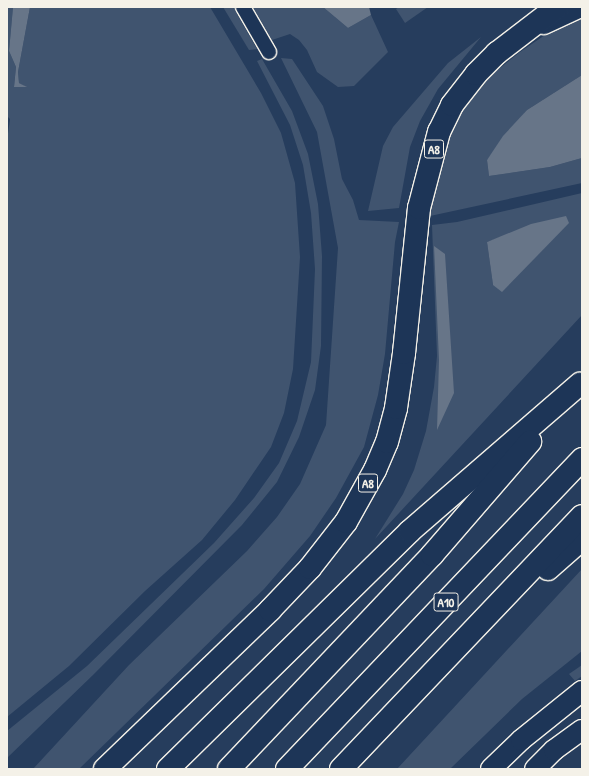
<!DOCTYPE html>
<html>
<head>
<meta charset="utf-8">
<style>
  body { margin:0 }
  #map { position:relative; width:589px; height:776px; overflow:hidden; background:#263d5d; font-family:"Patrick Hand",sans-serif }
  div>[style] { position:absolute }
  .green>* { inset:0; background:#40546f }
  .water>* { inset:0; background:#677588 }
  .roads { filter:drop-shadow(1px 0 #f4f1e8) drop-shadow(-1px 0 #f4f1e8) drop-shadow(0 1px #f4f1e8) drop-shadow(0 -1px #f4f1e8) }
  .minor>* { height:14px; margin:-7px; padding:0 7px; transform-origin:7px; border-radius:7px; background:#1d3557 }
  .secondary>* { height:20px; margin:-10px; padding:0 10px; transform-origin:10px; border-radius:10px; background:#1d3557 }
  .motorway>* { height:22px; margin:-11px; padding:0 11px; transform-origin:11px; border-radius:11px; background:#1d3557 }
  span { translate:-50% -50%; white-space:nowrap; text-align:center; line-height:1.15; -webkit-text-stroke:3px #1d3557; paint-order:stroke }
  .shield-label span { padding:1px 3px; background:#1d3557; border:1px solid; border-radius:3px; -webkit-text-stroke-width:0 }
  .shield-label { font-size:13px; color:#f4f1e8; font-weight:700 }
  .frame { position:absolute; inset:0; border:8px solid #f4f1e8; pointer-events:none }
</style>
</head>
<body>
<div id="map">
  <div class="green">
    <div style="clip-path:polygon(7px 7px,13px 7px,9px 51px,16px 67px,14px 86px,26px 87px,19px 83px,18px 72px,30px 7px,210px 7px,261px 93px,281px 133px,295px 183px,300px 257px,293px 369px,284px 413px,271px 447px,235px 500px,202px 540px,145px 591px,69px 666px,7px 717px,7px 141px,10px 119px,7px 116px)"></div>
    <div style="clip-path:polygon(223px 7px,233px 7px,257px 49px,249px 50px)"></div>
    <div style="clip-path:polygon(253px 7px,323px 7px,348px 28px,371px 15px,388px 52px,354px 86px,338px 87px,317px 72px,307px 50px,299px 40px,290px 34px,272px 40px)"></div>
    <div style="clip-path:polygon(399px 7px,428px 7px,405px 23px,396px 9px)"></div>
    <div style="clip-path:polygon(582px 16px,582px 75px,527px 110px,487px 160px,489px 176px,550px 167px,582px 158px,582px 183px,430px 216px,430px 204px,447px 143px,464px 108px,490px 76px,520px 52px,551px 31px)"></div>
    <div style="clip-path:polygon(481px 37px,438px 89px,420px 121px,410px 147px,399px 208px,368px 211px,383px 146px,393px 127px,448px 63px)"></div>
    <div style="clip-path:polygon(281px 58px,292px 59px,323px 106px,334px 139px,342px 179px,353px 200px,359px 220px,399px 222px,395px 242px,385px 354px,378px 395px,364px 447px,336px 498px,310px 536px,264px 589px,79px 769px,33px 769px,129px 665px,247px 551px,277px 517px,300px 484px,326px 425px,338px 248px,317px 132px)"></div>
    <div style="clip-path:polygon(262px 59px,292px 111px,308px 154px,318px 204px,322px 256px,321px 346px,315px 390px,299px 437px,277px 482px,242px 525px,93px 675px,7px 758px,7px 731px,87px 666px,214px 543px,254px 498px,279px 463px,297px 421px,311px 362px,315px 269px,311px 213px,303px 165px,290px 125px,257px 61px)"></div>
    <div style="clip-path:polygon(evenodd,582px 193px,582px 315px,375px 539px,403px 494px,414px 470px,426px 431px,434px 387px,437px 356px,432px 225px,457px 222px,582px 193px,501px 237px,493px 285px,487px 242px,501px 237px)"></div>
    <div style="clip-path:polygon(582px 569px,582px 651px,522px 699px,450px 769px,397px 769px)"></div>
    <div style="clip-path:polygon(582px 665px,582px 676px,575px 681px,569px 674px)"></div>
  </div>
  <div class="water">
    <div style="clip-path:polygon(13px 7px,30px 7px,18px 72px,19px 83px,27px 87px,14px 87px,16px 67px,9px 51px)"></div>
    <div style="clip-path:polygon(323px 7px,369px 7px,371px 15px,348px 28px)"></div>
    <div style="clip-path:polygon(582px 75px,582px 158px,550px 167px,489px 176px,487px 160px,503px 136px,527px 110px)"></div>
    <div style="clip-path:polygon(566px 216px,569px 223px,502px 292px,493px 285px,487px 242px,531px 224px)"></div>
    <div style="clip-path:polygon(434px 246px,445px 254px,454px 393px,437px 430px,439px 360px)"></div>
  </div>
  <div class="roads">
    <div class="minor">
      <div style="left:243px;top:7px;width:52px;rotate:60deg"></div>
    </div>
    <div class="secondary">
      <div style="left:491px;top:769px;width:42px;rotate:-44deg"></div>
      <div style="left:521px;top:740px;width:78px;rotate:-38.8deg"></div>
      <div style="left:535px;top:769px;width:27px;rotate:-45deg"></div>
      <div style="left:554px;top:750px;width:34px;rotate:-36deg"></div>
    </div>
    <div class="motorway">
      <div style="left:544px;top:23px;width:38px;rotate:-25deg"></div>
      <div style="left:548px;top:569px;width:45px;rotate:-41.4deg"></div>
      <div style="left:105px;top:769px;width:229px;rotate:-43.9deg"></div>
      <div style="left:270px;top:610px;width:58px;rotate:-46.4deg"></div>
      <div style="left:310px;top:568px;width:58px;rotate:-52deg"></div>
      <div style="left:346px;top:522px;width:60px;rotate:-60.9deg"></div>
      <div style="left:375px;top:470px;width:30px;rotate:-67deg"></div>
      <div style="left:387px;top:442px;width:35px;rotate:-75deg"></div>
      <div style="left:396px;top:408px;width:56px;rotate:-81.7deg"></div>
      <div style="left:404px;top:353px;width:146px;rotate:-84.1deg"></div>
      <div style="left:419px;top:208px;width:79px;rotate:-75.3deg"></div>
      <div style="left:439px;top:132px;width:30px;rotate:-64deg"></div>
      <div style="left:452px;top:105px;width:39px;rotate:-52deg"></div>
      <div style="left:476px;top:74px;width:30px;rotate:-45deg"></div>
      <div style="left:497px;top:53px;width:76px;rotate:-37.5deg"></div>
      <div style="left:168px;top:769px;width:339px;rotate:-44.5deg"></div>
      <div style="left:410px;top:531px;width:225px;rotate:-40.9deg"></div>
      <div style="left:229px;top:769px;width:295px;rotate:-46.5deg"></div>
      <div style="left:432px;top:555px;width:150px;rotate:-49.1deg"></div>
      <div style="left:287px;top:769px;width:428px;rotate:-46.4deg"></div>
      <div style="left:341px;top:769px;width:349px;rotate:-46.4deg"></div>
    </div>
  </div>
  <div class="shield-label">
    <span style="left:434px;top:149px">A8</span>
    <span style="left:368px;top:483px">A8</span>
    <span style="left:446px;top:602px">A10</span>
  </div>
  <div class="frame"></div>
</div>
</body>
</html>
